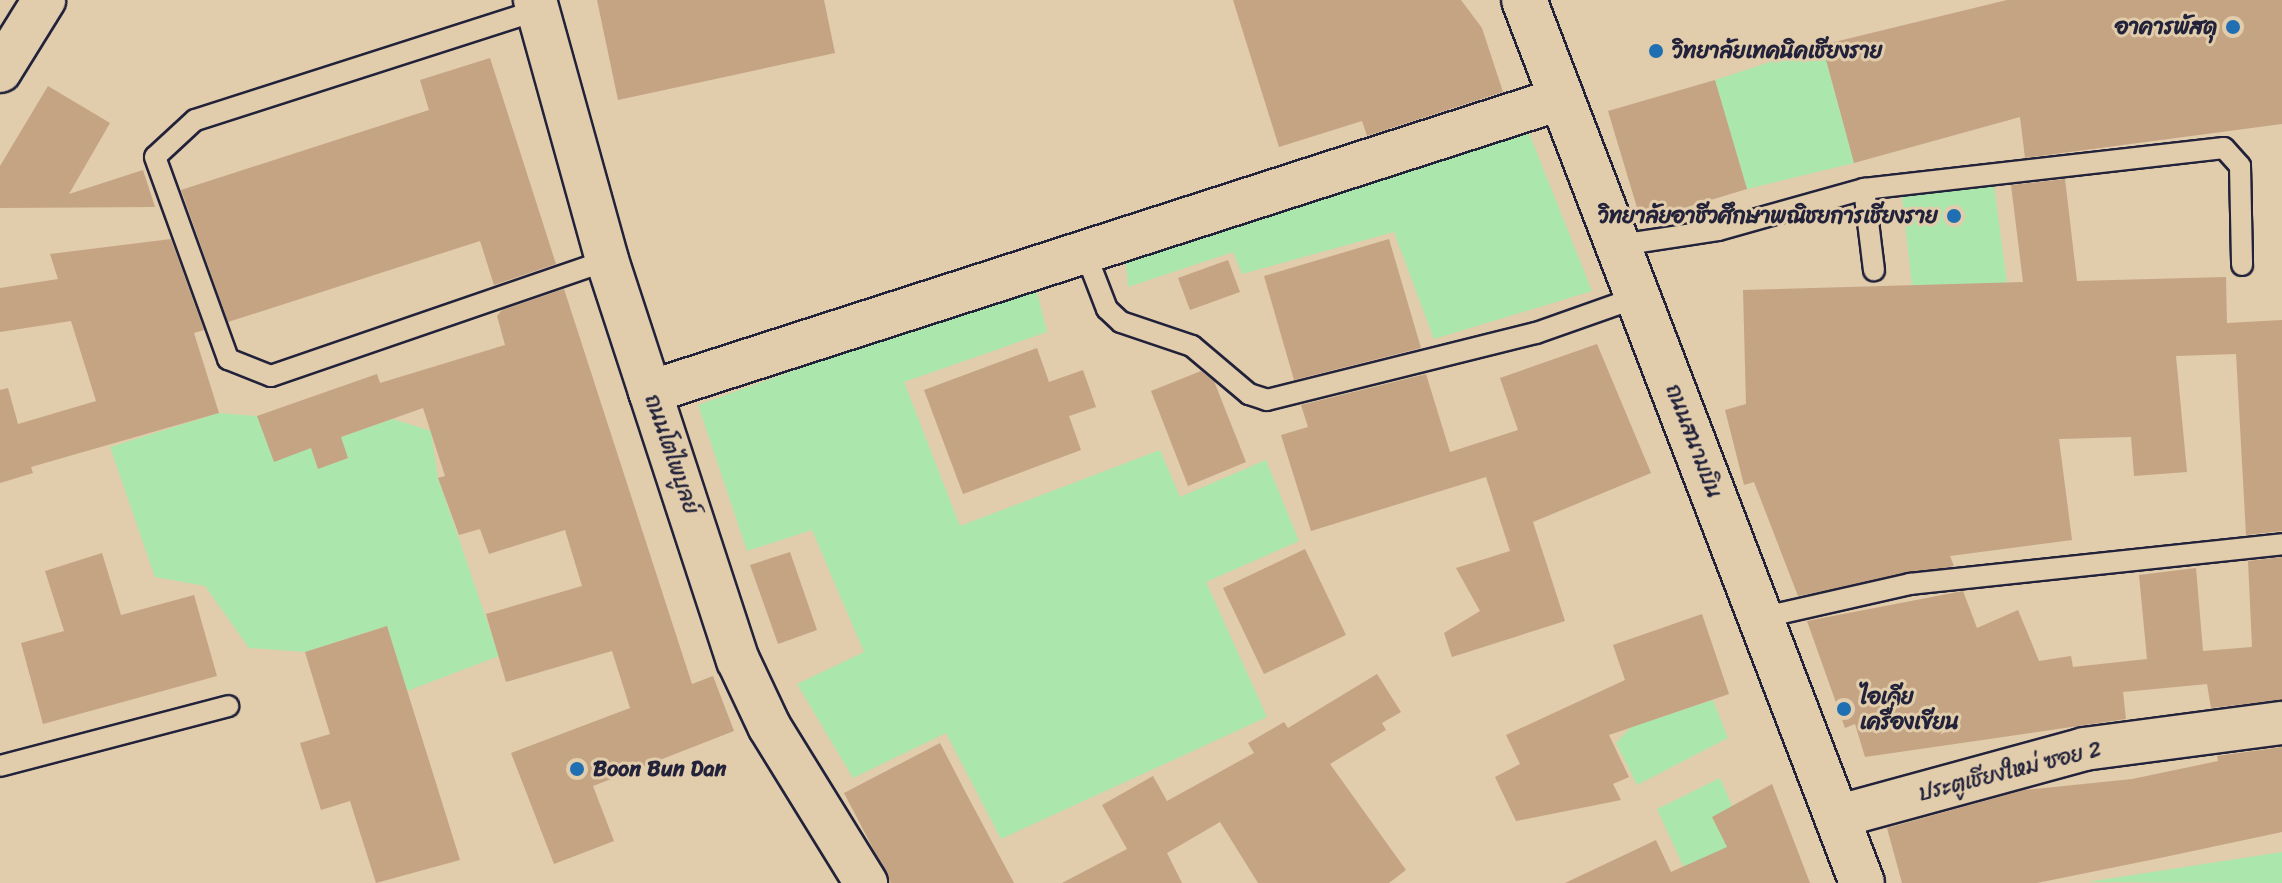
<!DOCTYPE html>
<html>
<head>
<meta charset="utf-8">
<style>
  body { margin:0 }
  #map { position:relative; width:2282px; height:883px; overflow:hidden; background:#e1ccab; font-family:Sriracha,"Playpen Sans Thai",sans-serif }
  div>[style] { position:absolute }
  .green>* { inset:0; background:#abe7ad }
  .building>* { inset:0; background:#c5a484 }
  .roads { filter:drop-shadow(2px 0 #22223b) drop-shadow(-2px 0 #22223b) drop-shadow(0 2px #22223b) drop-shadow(0 -2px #22223b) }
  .service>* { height:20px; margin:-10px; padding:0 10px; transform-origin:10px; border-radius:10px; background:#e1ccab }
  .minor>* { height:42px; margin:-21px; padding:0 21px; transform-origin:21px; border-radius:21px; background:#e1ccab }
  .tertiary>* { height:44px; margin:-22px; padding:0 22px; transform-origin:22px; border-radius:22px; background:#e1ccab }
  .dots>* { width:22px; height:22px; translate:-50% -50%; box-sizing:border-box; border:4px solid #e1ccab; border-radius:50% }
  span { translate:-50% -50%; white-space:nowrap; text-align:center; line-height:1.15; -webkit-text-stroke:6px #e1ccab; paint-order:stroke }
  .poi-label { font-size:22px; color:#22223b; font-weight:700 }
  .right { translate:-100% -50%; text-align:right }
  .left { translate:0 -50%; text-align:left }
  .street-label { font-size:22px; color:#22223b }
</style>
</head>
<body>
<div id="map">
  <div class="green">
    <div style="clip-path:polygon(1822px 45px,1854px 163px,1747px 189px,1715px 80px)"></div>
    <div style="clip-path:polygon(1525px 123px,1592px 291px,1434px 339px,1394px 232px,1242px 274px,1233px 252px,1128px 287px,1125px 252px)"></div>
    <div style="clip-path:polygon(1993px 178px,2007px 283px,1912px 286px,1902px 197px)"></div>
    <div style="clip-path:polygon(1035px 284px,1047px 332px,904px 382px,960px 526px,1160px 450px,1180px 497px,1266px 460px,1299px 541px,1206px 582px,1267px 717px,1001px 839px,946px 733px,853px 778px,797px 684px,864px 652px,812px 530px,747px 551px,698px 405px)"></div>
    <div style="clip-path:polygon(219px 413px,257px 416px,274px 461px,311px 448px,318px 469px,348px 458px,341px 437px,393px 419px,431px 431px,438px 478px,499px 656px,407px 691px,387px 626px,305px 652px,249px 648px,205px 586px,155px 577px,110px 447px)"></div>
    <div style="clip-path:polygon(1713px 700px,1728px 738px,1637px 785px,1616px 743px,1631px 727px)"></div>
    <div style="clip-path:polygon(1720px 778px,1755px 859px,1691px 883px,1657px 809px)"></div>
    <div style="clip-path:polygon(2282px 852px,2282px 883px,2087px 882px)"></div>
  </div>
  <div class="building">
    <div style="clip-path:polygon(597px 0,824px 0,835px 53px,618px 100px)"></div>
    <div style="clip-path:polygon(1233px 0,1461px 0,1482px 28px,1503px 92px,1367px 136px,1362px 121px,1279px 147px)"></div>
    <div style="clip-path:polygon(2007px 0,2282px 0,2282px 124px,2025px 158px,2020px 117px,1854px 163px,1822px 45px)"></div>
    <div style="clip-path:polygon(490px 58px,556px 264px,494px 285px,480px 241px,228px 322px,181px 190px,429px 110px,420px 80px)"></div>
    <div style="clip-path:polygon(1715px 80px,1747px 189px,1641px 221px,1608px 111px)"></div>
    <div style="clip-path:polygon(48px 86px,110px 123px,69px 194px,143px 170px,155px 207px,0 208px,0 166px)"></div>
    <div style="clip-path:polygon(2065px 179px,2077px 281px,2226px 277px,2227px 323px,2282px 320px,2282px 531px,2246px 535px,2236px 354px,2176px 356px,2187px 472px,2134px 476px,2131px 437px,2059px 439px,2072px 540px,1950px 556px,1954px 566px,1798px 596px,1754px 482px,1744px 485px,1725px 410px,1746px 404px,1743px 290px,2023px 282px,2011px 185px)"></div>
    <div style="clip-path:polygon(171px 239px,204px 330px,194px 333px,219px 413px,31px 467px,33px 473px,0 483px,0 390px,8px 388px,18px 424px,96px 401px,71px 321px,0 332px,0 288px,58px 279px,50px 254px)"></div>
    <div style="clip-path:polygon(1389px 239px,1421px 348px,1294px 380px,1264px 276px)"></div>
    <div style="clip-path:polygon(1228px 260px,1240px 292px,1190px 310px,1178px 278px)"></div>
    <div style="clip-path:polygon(564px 289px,692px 684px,713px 676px,734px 731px,593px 786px,614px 841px,554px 864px,511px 753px,630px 708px,612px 651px,506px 682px,486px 614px,582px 586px,565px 530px,489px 554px,480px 529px,459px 535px,438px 478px,445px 476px,423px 408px,341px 437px,348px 458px,318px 469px,311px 448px,274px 462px,257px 416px,377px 374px,380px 383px,505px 345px,497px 316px,502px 310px)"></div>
    <div style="clip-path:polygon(1597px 344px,1651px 473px,1533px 522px,1565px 621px,1452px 657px,1444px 633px,1480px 611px,1456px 568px,1510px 551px,1486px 477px,1311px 531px,1281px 435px,1308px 427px,1301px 405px,1426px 374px,1450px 452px,1518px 430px,1500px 378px)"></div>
    <div style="clip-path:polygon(1037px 348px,1049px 382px,1083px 370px,1096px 407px,1069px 416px,1081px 450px,963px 494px,924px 390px)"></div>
    <div style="clip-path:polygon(1201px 371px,1214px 381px,1246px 462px,1188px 486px,1151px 391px)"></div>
    <div style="clip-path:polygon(1305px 549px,1346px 635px,1264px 674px,1223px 588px)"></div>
    <div style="clip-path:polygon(790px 552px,817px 630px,778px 644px,750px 565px)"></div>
    <div style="clip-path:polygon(102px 553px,121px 615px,194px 595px,217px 676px,43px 724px,21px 643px,64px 631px,45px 571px)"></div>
    <div style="clip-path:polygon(2282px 557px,2282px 700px,2211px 708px,2207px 684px,2123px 692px,2126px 719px,1865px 757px,1855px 724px,1845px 728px,1807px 621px,1963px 591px,1977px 628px,2018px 610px,2039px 661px,2071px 656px,2073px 667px,2147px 659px,2139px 575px,2196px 568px,2203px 651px,2252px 647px,2248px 561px)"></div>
    <div style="clip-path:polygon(1702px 614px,1729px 694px,1609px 735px,1629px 777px,1613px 784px,1621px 800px,1516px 821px,1495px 777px,1520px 764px,1506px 735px,1625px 680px,1613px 645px)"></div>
    <div style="clip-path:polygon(387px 626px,460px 860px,376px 883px,350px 801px,321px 810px,300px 743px,330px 734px,305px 652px)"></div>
    <div style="clip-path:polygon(1377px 674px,1401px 712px,1382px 723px,1386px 730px,1330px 764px,1406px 870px,1389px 883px,1258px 883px,1220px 822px,1167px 853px,1182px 883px,1062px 883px,1127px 849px,1102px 805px,1153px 776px,1167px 801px,1254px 753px,1248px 743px,1284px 722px,1288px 728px)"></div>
    <div style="clip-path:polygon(940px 743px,967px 795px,1014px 883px,891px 883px,844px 793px)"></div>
    <div style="clip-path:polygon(2282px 747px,2282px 832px,2160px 858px,2037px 883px,1902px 883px,1887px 828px,2024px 790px,2132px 779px,2218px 761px,2217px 756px)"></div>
    <div style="clip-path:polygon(1772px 784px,1810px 883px,1565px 883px,1656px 840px,1671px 872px,1727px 847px,1712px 817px)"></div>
  </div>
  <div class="roads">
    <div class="service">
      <div style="left:538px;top:10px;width:360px;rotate:162.2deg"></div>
      <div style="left:195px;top:120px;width:54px;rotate:137.2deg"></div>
      <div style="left:155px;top:157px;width:215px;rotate:70.1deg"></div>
      <div style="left:228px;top:359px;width:46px;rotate:21.6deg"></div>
      <div style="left:271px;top:376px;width:355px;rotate:-19deg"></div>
      <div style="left:1864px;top:189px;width:82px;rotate:83deg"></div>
      <div style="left:1620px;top:245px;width:99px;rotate:-8.7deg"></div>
      <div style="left:1718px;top:230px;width:152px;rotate:-15.7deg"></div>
      <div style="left:1864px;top:189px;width:362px;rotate:-6.5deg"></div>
      <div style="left:2224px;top:148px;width:24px;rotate:48deg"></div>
      <div style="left:2240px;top:166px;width:99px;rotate:88.8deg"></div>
      <div style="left:1085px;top:252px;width:61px;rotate:68.9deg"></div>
      <div style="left:1107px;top:309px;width:19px;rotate:43deg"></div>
      <div style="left:1121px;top:322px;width:75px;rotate:18.7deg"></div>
      <div style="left:1192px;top:346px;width:75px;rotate:40.1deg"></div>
      <div style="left:1249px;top:394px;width:19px;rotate:18deg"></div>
      <div style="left:1267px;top:400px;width:277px;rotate:-14deg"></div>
      <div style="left:1536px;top:333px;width:108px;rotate:-19.4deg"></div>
      <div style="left:1760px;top:618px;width:154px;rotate:-12.8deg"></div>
      <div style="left:1910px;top:584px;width:374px;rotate:-6.1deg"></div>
      <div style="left:0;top:766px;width:236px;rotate:-14.7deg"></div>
    </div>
    <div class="minor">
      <div style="left:535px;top:0;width:270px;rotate:74.5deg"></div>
      <div style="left:607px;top:260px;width:421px;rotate:71.9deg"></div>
      <div style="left:738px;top:660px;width:73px;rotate:64.8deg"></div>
      <div style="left:769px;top:726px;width:185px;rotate:58.3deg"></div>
      <div style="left:0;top:71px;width:84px;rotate:-58.2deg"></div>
      <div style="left:650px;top:392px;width:959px;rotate:-17.85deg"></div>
      <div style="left:1836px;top:817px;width:257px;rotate:-15.3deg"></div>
      <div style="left:2084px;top:749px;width:200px;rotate:-7.5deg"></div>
    </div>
    <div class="tertiary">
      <div style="left:1524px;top:0;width:945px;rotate:69.05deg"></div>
    </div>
  </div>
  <div class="dots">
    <div style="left:2233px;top:27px;background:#1f6fb2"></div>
    <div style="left:1656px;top:51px;background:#1f6fb2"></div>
    <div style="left:1954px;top:216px;background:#1f6fb2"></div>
    <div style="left:1844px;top:709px;background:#1f6fb2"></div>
    <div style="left:577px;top:769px;background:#1f6fb2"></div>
  </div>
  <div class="poi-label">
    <span class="right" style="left:2217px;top:27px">อาคารพัสดุ</span>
    <span class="left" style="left:1672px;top:51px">วิทยาลัยเทคนิคเชียงราย</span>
    <span class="right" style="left:1938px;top:216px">วิทยาลัยอาชีวศึกษาพณิชยการเชียงราย</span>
    <span class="left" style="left:1860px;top:709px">ไอเดีย<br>เครื่องเขียน</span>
    <span class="left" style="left:593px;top:769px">Boon Bun Dan</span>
  </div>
  <div class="street-label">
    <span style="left:1694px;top:441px;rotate:69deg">ถนนสนามบิน</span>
    <span style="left:672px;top:454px;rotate:71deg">ถนนโตไพบูลย์</span>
    <span style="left:2010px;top:771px;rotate:-14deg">ประตูเชียงใหม่ ซอย 2</span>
  </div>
</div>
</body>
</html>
